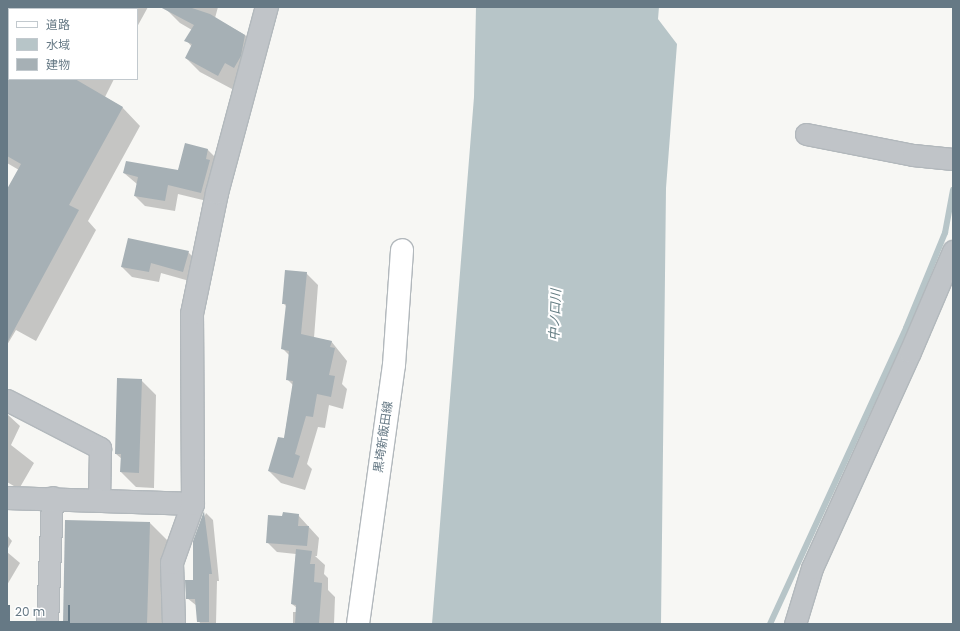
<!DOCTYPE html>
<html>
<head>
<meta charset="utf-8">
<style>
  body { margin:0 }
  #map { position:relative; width:960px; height:631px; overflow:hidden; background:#f7f7f4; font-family:Poppins,"Noto Sans JP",sans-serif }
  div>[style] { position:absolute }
  .water>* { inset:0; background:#b7c5c8 }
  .shadow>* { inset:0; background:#0003 }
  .stream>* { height:6px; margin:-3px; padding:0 3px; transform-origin:3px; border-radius:3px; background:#b7c5c8 }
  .building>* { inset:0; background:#a6b0b5 }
  .roads { filter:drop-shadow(1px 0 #b2b8bc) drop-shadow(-1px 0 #b2b8bc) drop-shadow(0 1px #b2b8bc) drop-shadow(0 -1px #b2b8bc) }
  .minor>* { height:21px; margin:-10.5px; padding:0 10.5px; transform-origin:10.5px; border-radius:10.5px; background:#c0c4c8 }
  .tertiary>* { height:22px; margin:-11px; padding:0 11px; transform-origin:11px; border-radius:11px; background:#c0c4c8 }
  .secondary>* { height:22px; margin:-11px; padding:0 11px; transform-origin:11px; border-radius:11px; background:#fff }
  span { translate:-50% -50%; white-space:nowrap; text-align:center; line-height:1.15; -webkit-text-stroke:4px #fff; paint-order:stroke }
  .street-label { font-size:12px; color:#667985 }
  .water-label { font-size:13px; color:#617b81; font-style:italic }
  .frame { position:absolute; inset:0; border:8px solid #667985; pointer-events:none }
  .legend { position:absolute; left:8px; top:8px; width:130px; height:72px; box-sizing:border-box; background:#fff; border:1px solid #c2c9ce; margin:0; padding:5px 7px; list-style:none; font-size:12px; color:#667985 }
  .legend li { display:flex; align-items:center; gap:8px; height:20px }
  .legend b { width:20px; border:1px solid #c2c9ce }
  .scale { position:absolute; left:8px; top:605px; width:62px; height:18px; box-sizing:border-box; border:2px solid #667985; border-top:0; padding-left:5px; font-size:12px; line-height:14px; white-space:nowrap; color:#667985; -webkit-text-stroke:3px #fff; paint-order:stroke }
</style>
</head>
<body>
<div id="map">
  <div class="water">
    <div style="clip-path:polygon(476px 7px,659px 7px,658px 19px,677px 44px,666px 188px,661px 624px,432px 624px,474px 97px)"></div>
  </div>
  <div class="shadow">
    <div style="clip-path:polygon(7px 7px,19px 9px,9px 9px,9px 79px,114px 79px,105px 97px,122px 107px,140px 126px,88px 221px,96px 230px,36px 341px,16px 330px,7px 345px,7px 191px,19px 170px,7px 163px)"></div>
    <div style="clip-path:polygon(97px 7px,148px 7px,137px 27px,137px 9px,96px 9px)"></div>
    <div style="clip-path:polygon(167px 7px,218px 7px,215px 18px,245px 35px,259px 49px,232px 89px,200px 72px,186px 58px,192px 47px,186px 40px,192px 30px,180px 23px,166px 9px)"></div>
    <div style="clip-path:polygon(186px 144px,208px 150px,218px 160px,211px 202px,178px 194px,175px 211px,145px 206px,135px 196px,137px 184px,124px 173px,178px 171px)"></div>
    <div style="clip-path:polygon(188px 252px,198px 262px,193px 282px,161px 273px,159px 282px,132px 277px,122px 267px)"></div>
    <div style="clip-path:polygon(306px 273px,318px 285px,314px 338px,331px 341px,347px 361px,342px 384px,347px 389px,343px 409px,329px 405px,325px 428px,318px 427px,307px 464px,312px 469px,305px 490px,281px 483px,269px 471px,284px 440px,293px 385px,287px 379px,290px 356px,282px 348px,287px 307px,283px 303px)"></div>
    <div style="clip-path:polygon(141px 380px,156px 395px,154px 488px,136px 487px,121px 472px,122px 459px,116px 454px)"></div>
    <div style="clip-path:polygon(7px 414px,20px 426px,11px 445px,34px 463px,19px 489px,7px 482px)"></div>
    <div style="clip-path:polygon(206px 513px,213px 520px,219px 581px,217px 581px,216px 624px,200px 624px,197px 606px,187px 598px,194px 581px,194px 541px)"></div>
    <div style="clip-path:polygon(298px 515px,319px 538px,317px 556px,315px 556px,325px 565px,324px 574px,328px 578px,328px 590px,335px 597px,334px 624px,293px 624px,293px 612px,297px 612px,297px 608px,292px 604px,296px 554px,277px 552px,267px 542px,283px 517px)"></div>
    <div style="clip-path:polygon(150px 523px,168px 541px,166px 624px,65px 624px)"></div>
    <div style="clip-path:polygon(7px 535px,12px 541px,7px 550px)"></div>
    <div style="clip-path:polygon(7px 552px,20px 563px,7px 585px)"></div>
  </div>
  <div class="stream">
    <div style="left:770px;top:624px;width:326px;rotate:-65.3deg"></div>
    <div style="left:906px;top:328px;width:103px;rotate:-67.7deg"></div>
    <div style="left:945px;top:233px;width:44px;rotate:-79.5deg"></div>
  </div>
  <div class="building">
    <div style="clip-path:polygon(160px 7px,189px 7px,210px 14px,245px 35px,241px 56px,234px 68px,225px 63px,218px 76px,185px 58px,192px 44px,184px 41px,194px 25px)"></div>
    <div style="clip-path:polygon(7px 79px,75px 79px,123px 107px,69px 205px,79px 210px,7px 343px,7px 189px,21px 164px,7px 156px)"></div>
    <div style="clip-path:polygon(185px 143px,208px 149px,206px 159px,210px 160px,201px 193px,168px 185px,165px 201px,134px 196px,138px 177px,123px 173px,126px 161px,178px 170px)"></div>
    <div style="clip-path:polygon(128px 238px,189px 251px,183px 272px,151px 263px,149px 272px,121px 267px)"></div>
    <div style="clip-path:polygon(285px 270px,307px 272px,301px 334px,332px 341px,330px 347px,335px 348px,329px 375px,335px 376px,331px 397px,317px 394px,313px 417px,306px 416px,295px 454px,300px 456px,293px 478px,268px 471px,278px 437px,284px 438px,293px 381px,286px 380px,289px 351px,281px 349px,286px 304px,282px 304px)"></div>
    <div style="clip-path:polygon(117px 378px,142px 379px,139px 473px,120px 472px,121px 454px,115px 454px)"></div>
    <div style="clip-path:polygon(204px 511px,212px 574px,209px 574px,209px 622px,197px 622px,195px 599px,186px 599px,185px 580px,193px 580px,193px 541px)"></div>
    <div style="clip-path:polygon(283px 512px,299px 514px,298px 526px,309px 526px,307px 546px,266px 543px,268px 515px,282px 516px)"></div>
    <div style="clip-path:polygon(65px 520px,150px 522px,147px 624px,63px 624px)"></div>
    <div style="clip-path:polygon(296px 549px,312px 551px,310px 564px,315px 564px,314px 582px,322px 583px,319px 623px,295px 624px,296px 605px,291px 604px)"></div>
  </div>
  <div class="roads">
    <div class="minor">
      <div style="left:806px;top:134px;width:109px;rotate:11.1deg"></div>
      <div style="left:913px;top:155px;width:40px;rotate:5.7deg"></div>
      <div style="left:7px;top:400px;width:105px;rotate:27.3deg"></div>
      <div style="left:100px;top:448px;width:52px;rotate:91.1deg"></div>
      <div style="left:47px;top:624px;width:127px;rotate:-87.7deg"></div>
      <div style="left:795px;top:624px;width:59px;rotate:-73.1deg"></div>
      <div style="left:812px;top:568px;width:237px;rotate:-65.6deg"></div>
      <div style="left:910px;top:352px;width:110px;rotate:-66.9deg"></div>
    </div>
    <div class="tertiary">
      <div style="left:7px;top:498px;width:186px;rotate:1.8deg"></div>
      <div style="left:174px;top:624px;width:61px;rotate:-91.9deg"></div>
      <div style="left:172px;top:563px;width:63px;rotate:-70.4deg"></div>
      <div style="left:193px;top:504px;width:190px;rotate:-90.3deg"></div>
      <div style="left:192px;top:314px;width:124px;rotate:-78.3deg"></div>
      <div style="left:217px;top:193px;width:193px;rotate:-75deg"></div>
    </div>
    <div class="secondary">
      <div style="left:358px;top:624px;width:261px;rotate:-82.1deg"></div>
      <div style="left:394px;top:365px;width:115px;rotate:-86deg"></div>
    </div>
  </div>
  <div class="street-label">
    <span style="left:383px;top:437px;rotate:-82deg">黒埼新飯田線</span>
  </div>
  <div class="water-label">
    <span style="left:556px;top:315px;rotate:-88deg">中ノ口川</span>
  </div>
  <div class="frame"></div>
  <ul class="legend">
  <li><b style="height:5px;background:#fff"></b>道路</li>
  <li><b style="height:11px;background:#b7c5c8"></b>水域</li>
  <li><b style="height:11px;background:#a6b0b5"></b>建物</li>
  </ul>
  <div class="scale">20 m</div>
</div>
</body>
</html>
